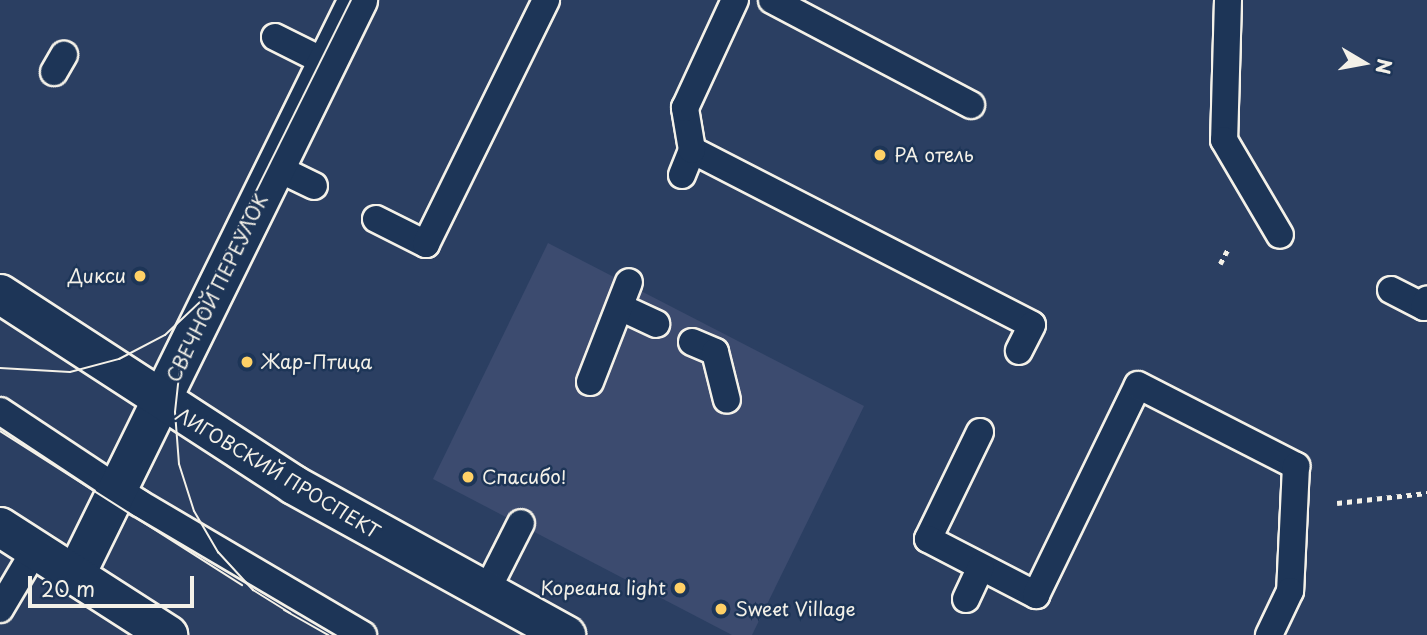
<!DOCTYPE html>
<html>
<head>
<meta charset="utf-8">
<style>
  body { margin:0 }
  #map { position:relative; width:1427px; height:635px; overflow:hidden; background:#2b3f62; font-family:"Playpen Sans",sans-serif }
  div>[style] { position:absolute }
  .built>* { inset:0; background:#3c4b6f }
  .path>* { height:4.5px; margin-top:-2.25px; transform-origin:0; background:repeating-linear-gradient(90deg,#f4f1e8 0 5px,transparent 0 10px) }
  .roads { filter:drop-shadow(2px 0 #f4f1e8) drop-shadow(-2px 0 #f4f1e8) drop-shadow(0 2px #f4f1e8) drop-shadow(0 -2px #f4f1e8) }
  .service>* { height:26px; margin:-13px; padding:0 13px; transform-origin:13px; border-radius:13px; background:#1d3557 }
  .tertiary>* { height:38px; margin:-19px; padding:0 19px; transform-origin:19px; border-radius:19px; background:#1d3557 }
  .primary>* { height:38px; margin:-19px; padding:0 19px; transform-origin:19px; border-radius:19px; background:#1d3557 }
  .tram>* { height:2px; margin:-1px; padding:0 1px; transform-origin:1px; border-radius:1px; background:#f4f1e8 }
  .dots>* { width:19px; height:19px; translate:-50% -50%; box-sizing:border-box; border:4px solid #1d3557; border-radius:50% }
  span { translate:-50% -50%; white-space:nowrap; text-align:center; line-height:1.15; -webkit-text-stroke:5px #1d3557; paint-order:stroke }
  .poi-label { font-size:19px; color:#f4f1e8 }
  .left { translate:0 -50%; text-align:left }
  .right { translate:-100% -50%; text-align:right }
  .street-label { font-size:19px; color:#f4f1e8 }
  .north { position:absolute; left:1329px; top:28px; width:70px; height:70px; -webkit-text-stroke:5px #1d3557; paint-order:stroke; rotate:100deg; font-size:19px; font-weight:700; line-height:28px; text-align:center; color:#f4f1e8 }
  .north::after { content:''; display:block; margin:auto; width:24px; height:32px; background:#f4f1e8; clip-path:polygon(50% 0,100% 100%,50% 72%,0 100%) }
  .scale { position:absolute; left:28px; top:576px; width:166px; height:32px; box-sizing:border-box; border:4px solid #f4f1e8; border-top:0; padding-left:9px; font-size:21px; line-height:24px; white-space:nowrap; color:#f4f1e8; -webkit-text-stroke:5px #1d3557; paint-order:stroke }
</style>
</head>
<body>
<div id="map">
  <div class="built">
    <div style="clip-path:polygon(548px 243px,864px 406px,752px 635px,732px 635px,433px 479px)"></div>
  </div>
  <div class="path">
    <div style="left:1220px;top:264px;width:17px;rotate:-62deg"></div>
    <div style="left:1337px;top:503px;width:91px;rotate:-6.3deg"></div>
  </div>
  <div class="roads">
    <div class="service">
      <div style="left:772px;top:0;width:225px;rotate:27.8deg"></div>
      <div style="left:1228px;top:0;width:140px;rotate:91.6deg"></div>
      <div style="left:1224px;top:140px;width:110px;rotate:59.5deg"></div>
      <div style="left:275px;top:37px;width:58px;rotate:26.6deg"></div>
      <div style="left:54px;top:72px;width:20px;rotate:-60deg"></div>
      <div style="left:692px;top:150px;width:382px;rotate:27.2deg"></div>
      <div style="left:1032px;top:325px;width:29px;rotate:117deg"></div>
      <div style="left:277px;top:168px;width:41px;rotate:25.9deg"></div>
      <div style="left:682px;top:175px;width:27px;rotate:-68deg"></div>
      <div style="left:692px;top:150px;width:43px;rotate:-99.5deg"></div>
      <div style="left:685px;top:108px;width:119px;rotate:-65.2deg"></div>
      <div style="left:376px;top:219px;width:56px;rotate:26.6deg"></div>
      <div style="left:426px;top:244px;width:272px;rotate:-63.8deg"></div>
      <div style="left:1391px;top:290px;width:37px;rotate:27deg"></div>
      <div style="left:1424px;top:307px;width:8px;rotate:-67deg"></div>
      <div style="left:620px;top:307px;width:40px;rotate:25deg"></div>
      <div style="left:692px;top:342px;width:25px;rotate:23deg"></div>
      <div style="left:715px;top:352px;width:49px;rotate:76deg"></div>
      <div style="left:590px;top:382px;width:107px;rotate:-68.7deg"></div>
      <div style="left:0;top:411px;width:167px;rotate:33.5deg"></div>
      <div style="left:139px;top:503px;width:260px;rotate:30.5deg"></div>
      <div style="left:980px;top:432px;width:119px;rotate:115.9deg"></div>
      <div style="left:928px;top:539px;width:122px;rotate:27.4deg"></div>
      <div style="left:1036px;top:595px;width:233px;rotate:-64.1deg"></div>
      <div style="left:1138px;top:385px;width:178px;rotate:27.1deg"></div>
      <div style="left:1296px;top:466px;width:125px;rotate:92.7deg"></div>
      <div style="left:1290px;top:591px;width:49px;rotate:115.5deg"></div>
      <div style="left:486px;top:592px;width:77px;rotate:-63.1deg"></div>
      <div style="left:966px;top:599px;width:35px;rotate:-65deg"></div>
      <div style="left:0;top:609px;width:69px;rotate:-59.3deg"></div>
    </div>
    <div class="tertiary">
      <div style="left:75px;top:576px;width:642px;rotate:-63.83deg"></div>
    </div>
    <div class="primary">
      <div style="left:0;top:294px;width:351px;rotate:33deg"></div>
      <div style="left:294px;top:485px;width:311px;rotate:28.9deg"></div>
      <div style="left:0;top:527px;width:200px;rotate:32.7deg"></div>
    </div>
  </div>
  <div class="tram">
    <div style="left:206px;top:301px;width:70px;rotate:111.8deg"></div>
    <div style="left:180px;top:366px;width:46px;rotate:96.2deg"></div>
    <div style="left:175px;top:412px;width:52px;rotate:85.6deg"></div>
    <div style="left:179px;top:464px;width:49px;rotate:72.3deg"></div>
    <div style="left:194px;top:511px;width:48px;rotate:59.7deg"></div>
    <div style="left:218px;top:552px;width:52px;rotate:47.4deg"></div>
    <div style="left:253px;top:590px;width:44px;rotate:31.9deg"></div>
    <div style="left:0;top:368px;width:70px;rotate:3.3deg"></div>
    <div style="left:70px;top:372px;width:51px;rotate:-14.9deg"></div>
    <div style="left:119px;top:359px;width:52px;rotate:-27.6deg"></div>
    <div style="left:165px;top:335px;width:51px;rotate:-43.4deg"></div>
    <div style="left:202px;top:300px;width:335px;rotate:-63.6deg"></div>
    <div style="left:0;top:431px;width:287px;rotate:32.5deg"></div>
    <div style="left:284px;top:610px;width:51px;rotate:29.6deg"></div>
  </div>
  <div class="dots">
    <div style="left:880px;top:155px;background:#ffd166"></div>
    <div style="left:140px;top:276px;background:#ffd166"></div>
    <div style="left:247px;top:362px;background:#ffd166"></div>
    <div style="left:468px;top:477px;background:#ffd166"></div>
    <div style="left:680px;top:588px;background:#ffd166"></div>
    <div style="left:721px;top:609px;background:#ffd166"></div>
  </div>
  <div class="poi-label">
    <span class="left" style="left:894px;top:155px">РА отель</span>
    <span class="right" style="left:126px;top:276px">Дикси</span>
    <span class="left" style="left:261px;top:362px">Жар-Птица</span>
    <span class="left" style="left:482px;top:477px">Спасибо!</span>
    <span class="right" style="left:666px;top:588px">Кореана light</span>
    <span class="left" style="left:735px;top:609px">Sweet Village</span>
  </div>
  <div class="street-label">
    <span style="left:217px;top:288px;rotate:-64deg">СВЕЧНОЙ ПЕРЕУЛОК</span>
    <span style="left:278px;top:473px;rotate:31deg">ЛИГОВСКИЙ ПРОСПЕКТ</span>
  </div>
  <div class="north">N</div>
  <div class="scale">20 m</div>
</div>
</body>
</html>
